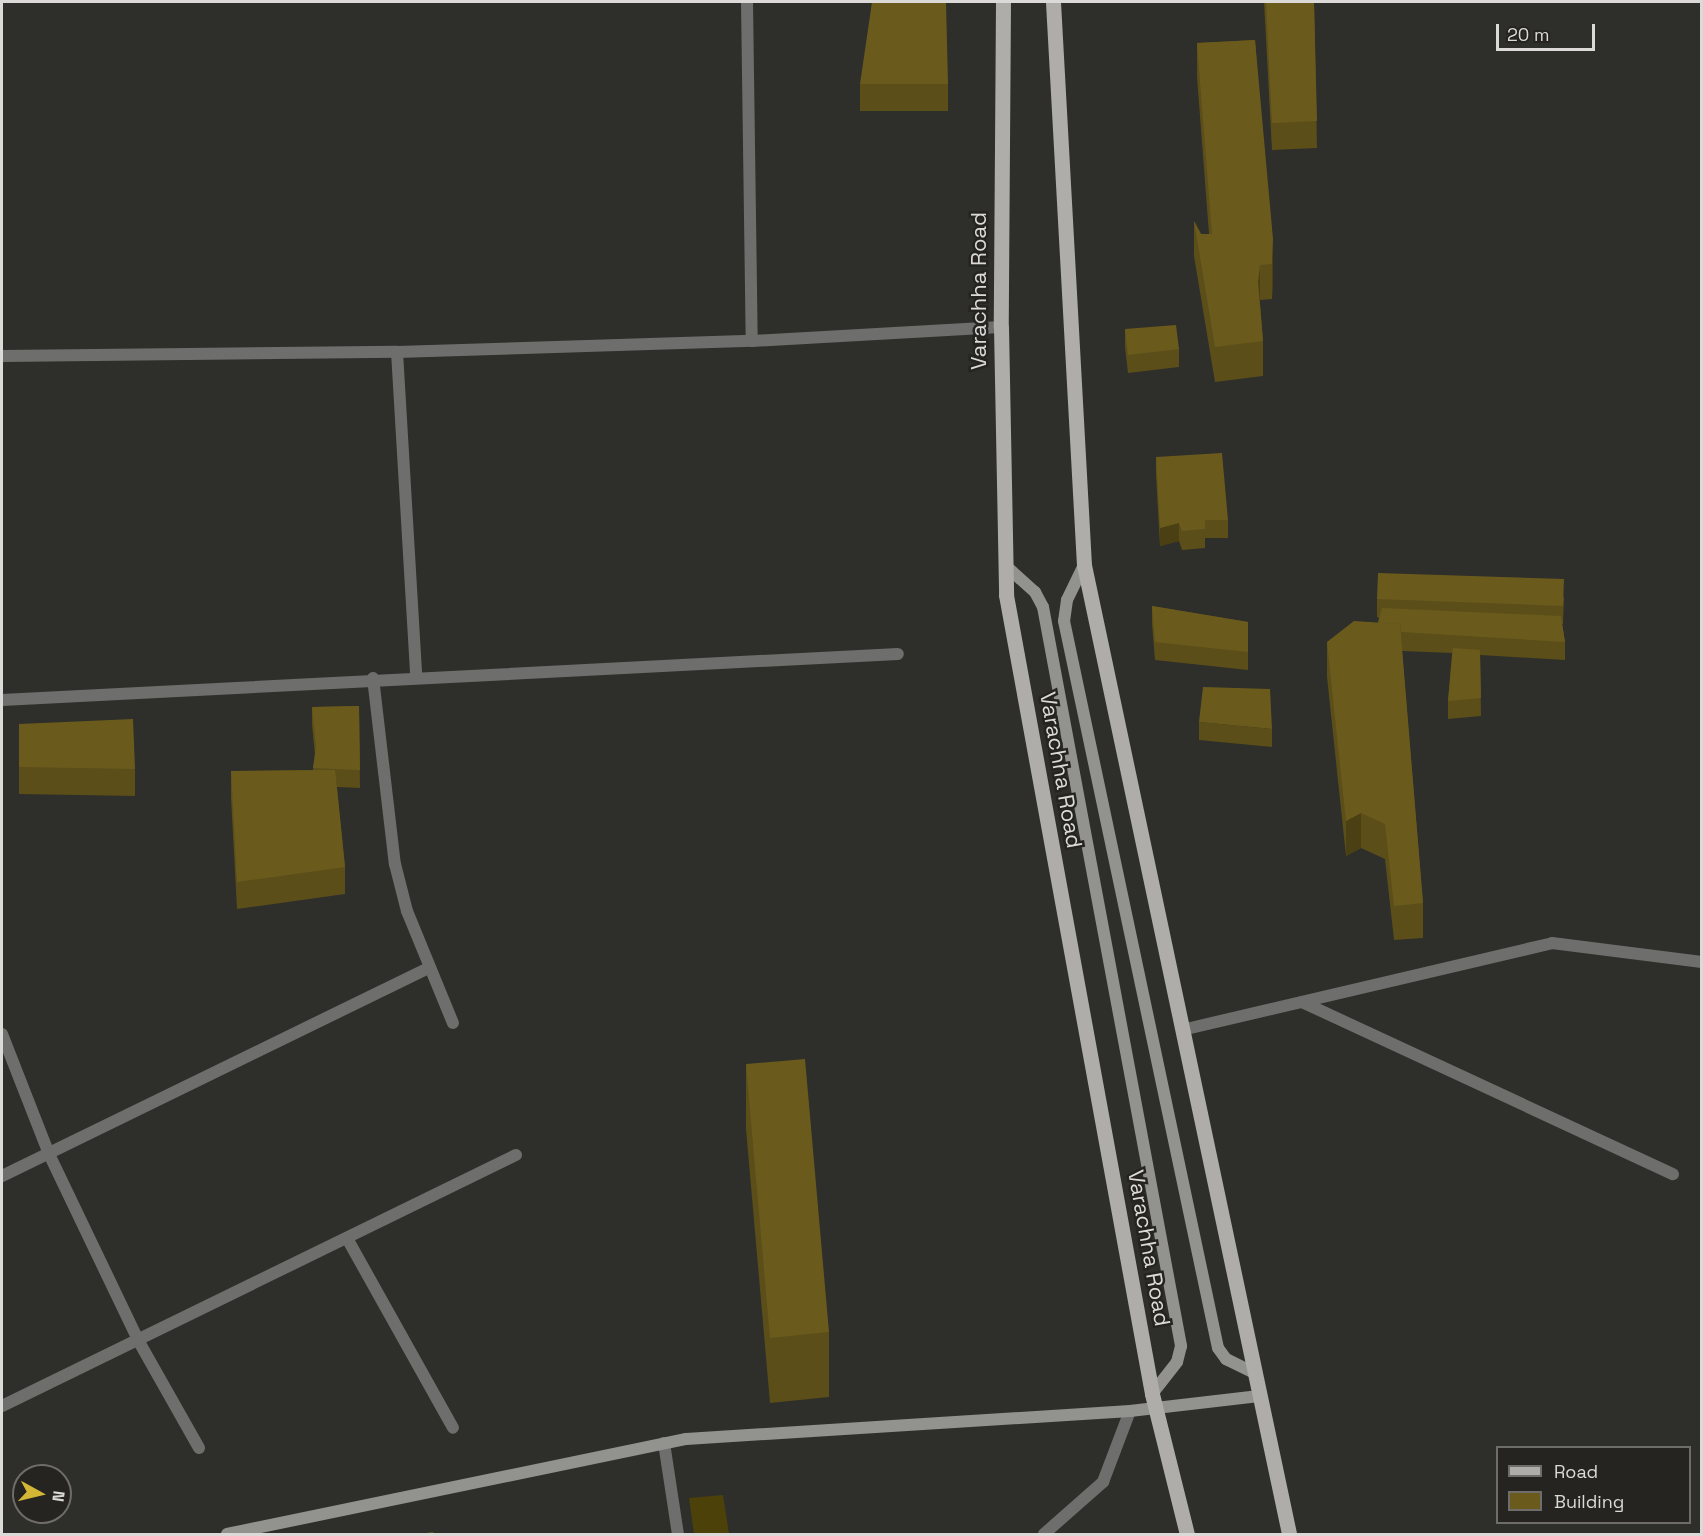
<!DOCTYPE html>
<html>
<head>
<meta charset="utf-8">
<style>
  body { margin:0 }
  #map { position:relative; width:1703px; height:1536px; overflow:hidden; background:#2e2e2b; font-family:"Space Grotesk",sans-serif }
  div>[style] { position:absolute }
  .green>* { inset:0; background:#4d410a }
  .lane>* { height:12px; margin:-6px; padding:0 6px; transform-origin:6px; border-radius:6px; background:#6e6e6c }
  .street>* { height:12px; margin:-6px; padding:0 6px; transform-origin:6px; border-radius:6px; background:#6e6e6c }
  .secondary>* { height:12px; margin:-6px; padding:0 6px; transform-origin:6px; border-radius:6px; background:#92928f }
  .primary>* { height:15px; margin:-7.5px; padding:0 7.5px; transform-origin:7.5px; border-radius:7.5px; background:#aeadaa }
  .wall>* { inset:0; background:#5b4e19 }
  .shaded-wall>* { inset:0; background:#4a4014 }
  .building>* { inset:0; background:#6a5b1d }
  span { translate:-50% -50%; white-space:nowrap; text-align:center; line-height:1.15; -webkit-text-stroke:5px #252421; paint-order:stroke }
  .street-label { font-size:22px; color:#dbdad9 }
  .frame { position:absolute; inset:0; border:3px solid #dbdad9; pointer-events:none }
  .legend { position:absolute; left:1496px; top:1446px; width:195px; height:78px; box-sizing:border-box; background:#252421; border:2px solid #6e6d6b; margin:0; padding:8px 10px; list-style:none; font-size:18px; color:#dbdad9 }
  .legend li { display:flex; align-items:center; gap:12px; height:30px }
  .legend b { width:30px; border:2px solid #6e6d6b }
  .north { position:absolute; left:12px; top:1464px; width:60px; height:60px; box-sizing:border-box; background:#252421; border:2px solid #6e6d6b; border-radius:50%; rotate:98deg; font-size:16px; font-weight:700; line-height:24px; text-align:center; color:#dbdad9 }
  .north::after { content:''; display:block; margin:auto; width:21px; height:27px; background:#d3b635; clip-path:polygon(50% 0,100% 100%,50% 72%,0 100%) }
  .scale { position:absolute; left:1496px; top:24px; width:99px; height:27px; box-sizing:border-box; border:3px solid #dbdad9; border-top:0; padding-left:8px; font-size:18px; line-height:21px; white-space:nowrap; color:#dbdad9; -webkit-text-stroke:4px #252421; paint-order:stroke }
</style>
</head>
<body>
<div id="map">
  <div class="green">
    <div style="clip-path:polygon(723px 1495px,729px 1534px,694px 1534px,689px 1498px)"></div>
  </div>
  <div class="lane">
    <div style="left:747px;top:2px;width:339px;rotate:89.2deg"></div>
    <div style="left:397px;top:352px;width:325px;rotate:86.6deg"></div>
    <div style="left:2px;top:356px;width:395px;rotate:-0.6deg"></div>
    <div style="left:397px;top:352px;width:355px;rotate:-1.8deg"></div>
    <div style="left:752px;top:341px;width:249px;rotate:-3.2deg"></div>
    <div style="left:373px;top:678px;width:187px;rotate:83.3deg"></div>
    <div style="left:395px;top:864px;width:49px;rotate:75.7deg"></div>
    <div style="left:407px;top:911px;width:121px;rotate:67.7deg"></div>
    <div style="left:2px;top:700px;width:897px;rotate:-2.94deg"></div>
    <div style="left:1302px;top:1002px;width:409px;rotate:24.9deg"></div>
    <div style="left:2px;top:1034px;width:129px;rotate:68.6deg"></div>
    <div style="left:49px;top:1154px;width:206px;rotate:64.4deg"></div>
    <div style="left:138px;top:1340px;width:124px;rotate:60.5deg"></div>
    <div style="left:2px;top:1176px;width:476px;rotate:-26deg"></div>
    <div style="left:348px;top:1240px;width:215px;rotate:60.8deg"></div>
    <div style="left:2px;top:1406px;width:572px;rotate:-26.03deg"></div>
    <div style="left:1044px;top:1534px;width:79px;rotate:-41.4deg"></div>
    <div style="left:1103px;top:1482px;width:76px;rotate:-69.2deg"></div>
  </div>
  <div class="street">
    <div style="left:1182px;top:1030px;width:380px;rotate:-13.2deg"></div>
    <div style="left:1552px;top:943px;width:151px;rotate:7.2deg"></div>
    <div style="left:664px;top:1443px;width:92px;rotate:81.3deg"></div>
  </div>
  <div class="secondary">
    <div style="left:1084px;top:565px;width:39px;rotate:116deg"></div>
    <div style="left:1067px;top:600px;width:21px;rotate:98deg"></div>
    <div style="left:1064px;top:621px;width:743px;rotate:78.04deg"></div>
    <div style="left:1218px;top:1348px;width:14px;rotate:54deg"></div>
    <div style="left:1226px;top:1359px;width:32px;rotate:26deg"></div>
    <div style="left:1006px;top:566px;width:39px;rotate:42deg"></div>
    <div style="left:1035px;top:592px;width:17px;rotate:62deg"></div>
    <div style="left:1043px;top:607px;width:752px;rotate:79.42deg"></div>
    <div style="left:1181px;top:1346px;width:16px;rotate:104deg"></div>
    <div style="left:1177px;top:1362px;width:41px;rotate:128deg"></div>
    <div style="left:227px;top:1534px;width:469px;rotate:-11.7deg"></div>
    <div style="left:686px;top:1439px;width:445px;rotate:-3.6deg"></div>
    <div style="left:1130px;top:1411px;width:130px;rotate:-6.6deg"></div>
  </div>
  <div class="primary">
    <div style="left:1003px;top:2px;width:325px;rotate:90.4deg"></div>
    <div style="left:1001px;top:327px;width:268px;rotate:88.9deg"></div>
    <div style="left:1006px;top:595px;width:812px;rotate:79.64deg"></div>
    <div style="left:1152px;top:1394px;width:144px;rotate:76deg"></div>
    <div style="left:1053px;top:2px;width:564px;rotate:86.85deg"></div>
    <div style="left:1084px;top:565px;width:990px;rotate:78.05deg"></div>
  </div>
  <div class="wall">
    <div style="clip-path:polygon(1264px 2px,1314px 2px,1317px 148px,1272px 150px)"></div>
    <div style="clip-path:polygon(1255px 40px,1273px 273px,1272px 299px,1260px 300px,1260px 303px,1263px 341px,1263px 376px,1215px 382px,1194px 256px,1194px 221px,1201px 234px,1209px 234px,1197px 77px,1197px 43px)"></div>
    <div style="clip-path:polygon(860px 84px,948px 84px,948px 111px,860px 111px)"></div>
    <div style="clip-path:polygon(1125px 329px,1179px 349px,1179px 367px,1128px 373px,1125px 347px)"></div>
    <div style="clip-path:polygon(1156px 457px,1228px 520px,1228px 538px,1205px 538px,1205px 548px,1182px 550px,1179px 541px,1160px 546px,1156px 475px)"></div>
    <div style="clip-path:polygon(1564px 597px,1563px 624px,1562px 624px,1565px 642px,1565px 660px,1480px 655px,1481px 716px,1448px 719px,1448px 701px,1452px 653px,1402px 651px,1423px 903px,1423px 938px,1394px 940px,1385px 859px,1361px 848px,1346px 856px,1327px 677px,1327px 642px,1378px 623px,1379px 618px,1377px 617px,1377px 599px)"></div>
    <div style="clip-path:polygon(1152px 606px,1248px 622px,1248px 670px,1155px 660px,1152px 624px)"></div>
    <div style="clip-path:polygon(359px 706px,360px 788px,337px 787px,345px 867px,345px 894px,237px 909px,231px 798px,231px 771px,313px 770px,315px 755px,312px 725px,312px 707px)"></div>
    <div style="clip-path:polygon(1199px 722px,1272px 729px,1272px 747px,1199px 740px)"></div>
    <div style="clip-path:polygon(19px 724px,135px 769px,135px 796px,19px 794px)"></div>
    <div style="clip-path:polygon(746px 1064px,829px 1332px,829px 1397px,770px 1403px,746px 1129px)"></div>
  </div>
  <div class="shaded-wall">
    <div style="clip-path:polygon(1273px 239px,1273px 273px,1272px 299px,1272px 264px)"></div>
    <div style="clip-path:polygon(1260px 265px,1260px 300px,1258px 317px,1258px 282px)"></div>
    <div style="clip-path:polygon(1179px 523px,1179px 541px,1160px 546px,1160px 528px)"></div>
    <div style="clip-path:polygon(1361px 813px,1361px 848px,1346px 856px,1346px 821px)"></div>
  </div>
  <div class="building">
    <div style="clip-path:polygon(872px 2px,946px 2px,948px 84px,860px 84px)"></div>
    <div style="clip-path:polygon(1266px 2px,1314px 2px,1317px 121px,1272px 123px)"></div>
    <div style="clip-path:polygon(1255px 40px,1273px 239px,1272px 264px,1260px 265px,1258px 282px,1263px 341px,1215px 347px,1194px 221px,1201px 234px,1212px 234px,1197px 43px)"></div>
    <div style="clip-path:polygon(1176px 325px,1179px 349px,1128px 355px,1125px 329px)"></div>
    <div style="clip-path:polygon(1222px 453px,1228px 520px,1205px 520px,1205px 529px,1182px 531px,1179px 523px,1160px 528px,1156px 457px)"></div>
    <div style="clip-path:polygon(1378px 573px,1564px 579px,1563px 606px,1377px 599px)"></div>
    <div style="clip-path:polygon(1152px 606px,1248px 622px,1248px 652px,1155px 642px)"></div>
    <div style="clip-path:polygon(1382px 608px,1561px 616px,1565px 642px,1401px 632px,1400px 624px,1378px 623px)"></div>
    <div style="clip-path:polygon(1354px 621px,1400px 624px,1423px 903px,1394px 906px,1385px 824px,1361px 813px,1346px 821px,1327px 642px)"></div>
    <div style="clip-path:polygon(1453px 648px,1480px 650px,1481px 698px,1448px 701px)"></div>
    <div style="clip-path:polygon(1203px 687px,1270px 689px,1272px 729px,1199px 722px)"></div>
    <div style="clip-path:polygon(359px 706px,360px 770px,313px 768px,316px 746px,312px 707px)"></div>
    <div style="clip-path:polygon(133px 719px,135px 769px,19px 767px,19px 724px)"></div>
    <div style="clip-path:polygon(335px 770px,345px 867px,237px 882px,231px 771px)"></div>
    <div style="clip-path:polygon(805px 1059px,829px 1332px,770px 1338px,746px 1064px)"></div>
    <div style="clip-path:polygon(433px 1532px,434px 1534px,419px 1534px)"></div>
  </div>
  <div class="street-label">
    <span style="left:979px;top:291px;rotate:-90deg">Varachha Road</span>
    <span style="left:1061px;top:770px;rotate:80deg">Varachha Road</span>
    <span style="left:1149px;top:1248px;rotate:80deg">Varachha Road</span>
  </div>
  <div class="frame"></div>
  <ul class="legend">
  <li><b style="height:8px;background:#aeadaa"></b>Road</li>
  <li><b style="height:16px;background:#6a5b1d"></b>Building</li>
  </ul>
  <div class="north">N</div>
  <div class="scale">20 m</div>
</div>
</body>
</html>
